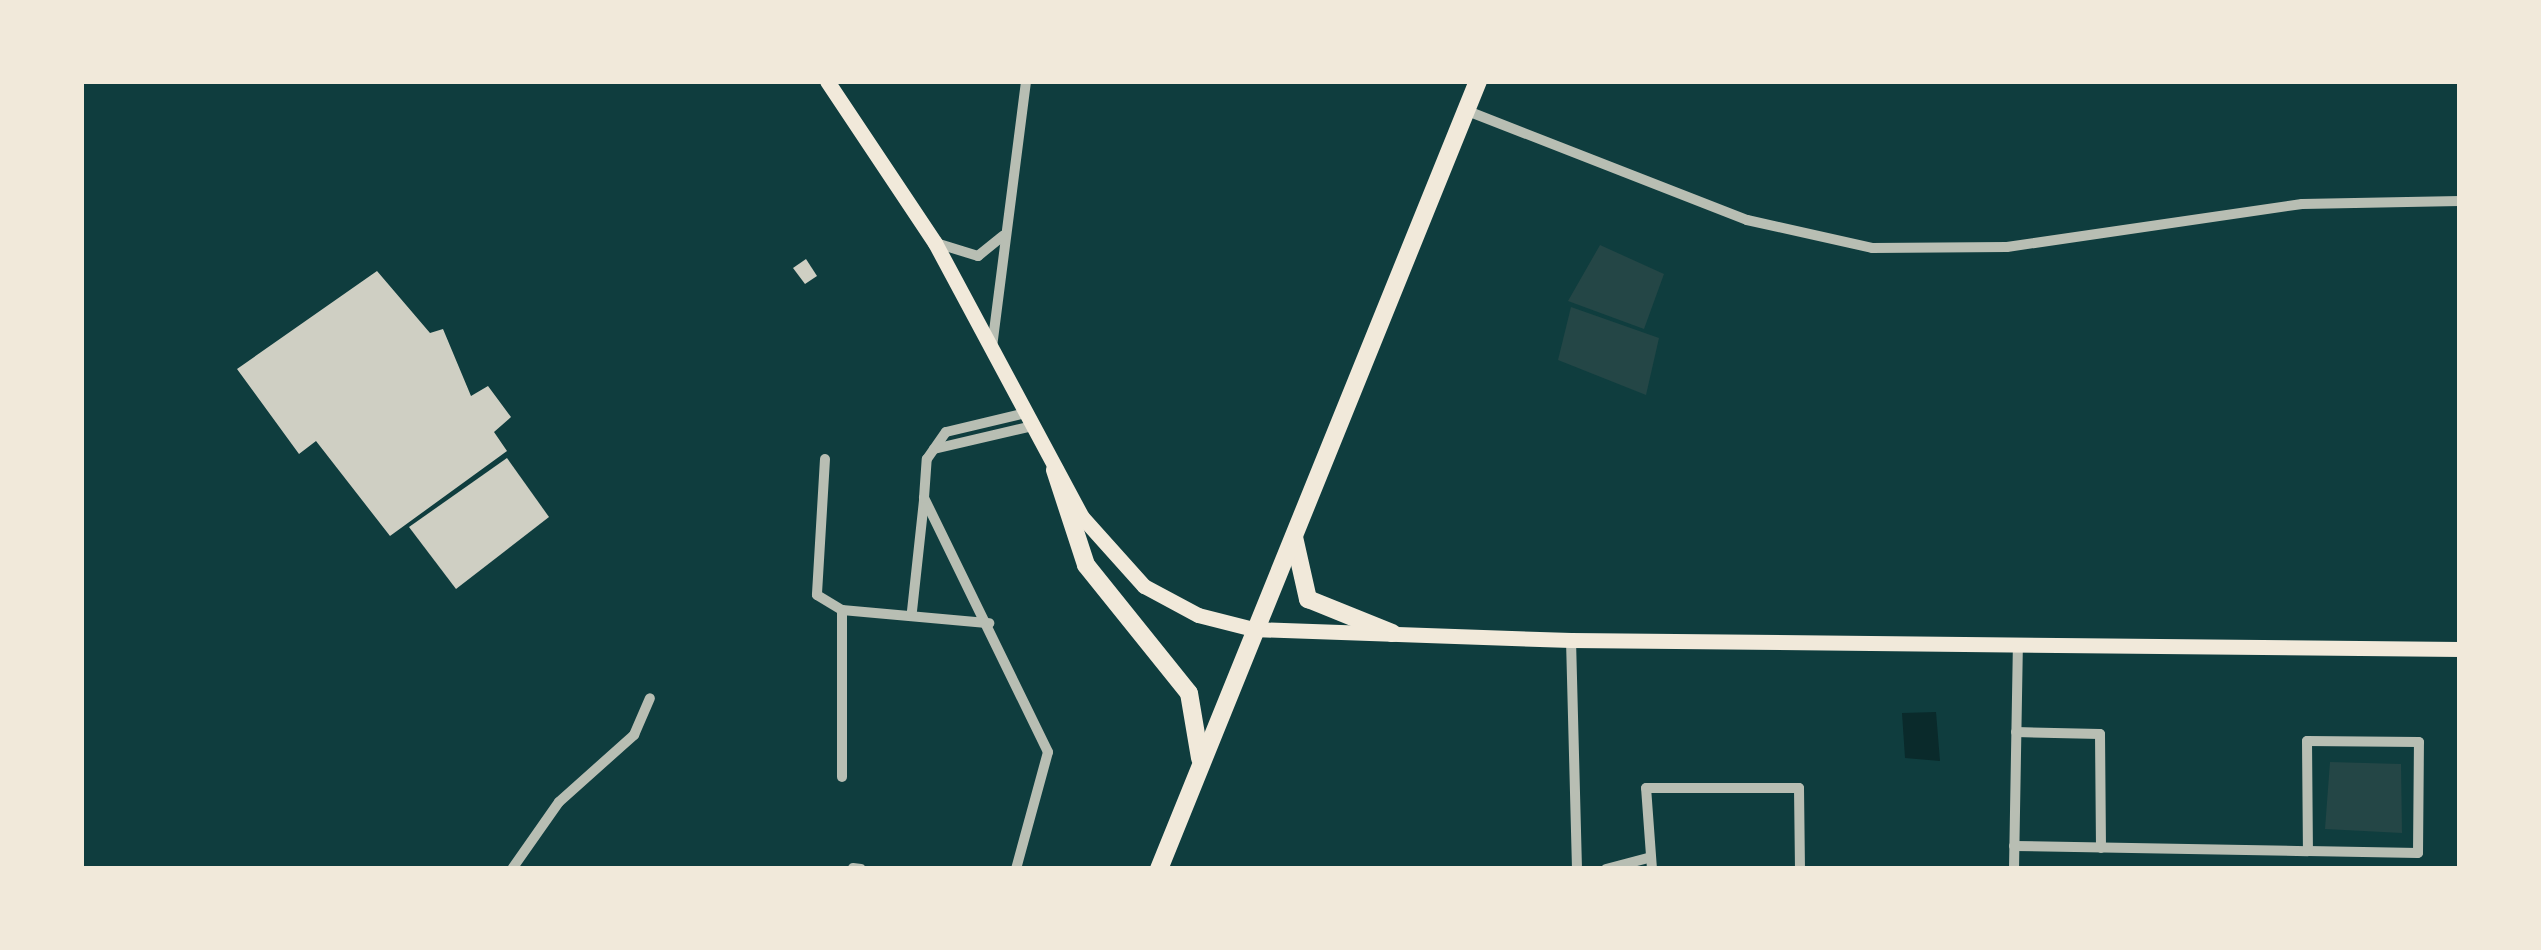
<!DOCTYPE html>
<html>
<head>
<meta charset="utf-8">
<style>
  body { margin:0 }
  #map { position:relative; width:2541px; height:950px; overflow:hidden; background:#0f3d3e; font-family:Lora,serif }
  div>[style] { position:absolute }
  .green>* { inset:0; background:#244646 }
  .water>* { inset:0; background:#0a2a2b }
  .building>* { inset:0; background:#cfcfc3 }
  .minor>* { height:10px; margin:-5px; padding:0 5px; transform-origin:5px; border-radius:5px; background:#b8beb3 }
  .secondary>* { height:15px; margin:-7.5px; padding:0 7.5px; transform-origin:7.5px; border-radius:7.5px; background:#f1e9da }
  .primary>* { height:18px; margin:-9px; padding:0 9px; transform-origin:9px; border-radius:9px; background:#f1e9da }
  span { translate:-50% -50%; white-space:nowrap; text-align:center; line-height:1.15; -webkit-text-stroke:9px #f1e9da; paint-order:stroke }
  .frame { position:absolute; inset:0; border:84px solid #f1e9da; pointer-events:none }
</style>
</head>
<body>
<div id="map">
  <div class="green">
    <div style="clip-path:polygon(1600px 245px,1664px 274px,1644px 329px,1568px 301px)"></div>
    <div style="clip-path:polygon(1571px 307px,1659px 338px,1646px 395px,1558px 360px)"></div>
    <div style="clip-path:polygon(2330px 762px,2401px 764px,2402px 833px,2325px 829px)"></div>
  </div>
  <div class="water">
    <div style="clip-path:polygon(1936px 712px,1940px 761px,1905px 758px,1902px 713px)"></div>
  </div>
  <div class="building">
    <div style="clip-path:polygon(806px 259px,817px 276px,805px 284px,793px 268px)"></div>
    <div style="clip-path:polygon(377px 271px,430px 333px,443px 329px,471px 396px,488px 386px,511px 417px,494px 432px,507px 451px,390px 536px,316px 441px,299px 454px,237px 369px)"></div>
    <div style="clip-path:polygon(507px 458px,549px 517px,456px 589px,409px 527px)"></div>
  </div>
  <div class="minor">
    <div style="left:1465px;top:110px;width:303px;rotate:21.3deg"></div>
    <div style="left:1747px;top:220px;width:128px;rotate:12.6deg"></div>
    <div style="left:1872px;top:248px;width:135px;rotate:-0.4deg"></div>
    <div style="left:2007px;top:247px;width:298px;rotate:-8.3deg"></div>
    <div style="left:2302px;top:204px;width:158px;rotate:-1.1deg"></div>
    <div style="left:936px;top:243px;width:44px;rotate:17.2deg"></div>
    <div style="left:978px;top:256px;width:32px;rotate:-39deg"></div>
    <div style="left:992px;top:347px;width:268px;rotate:-82.7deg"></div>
    <div style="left:934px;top:449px;width:102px;rotate:-13.1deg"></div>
    <div style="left:825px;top:459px;width:136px;rotate:93.4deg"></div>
    <div style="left:817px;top:595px;width:29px;rotate:31deg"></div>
    <div style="left:842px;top:610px;width:167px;rotate:90deg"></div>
    <div style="left:842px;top:610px;width:148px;rotate:5.1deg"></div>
    <div style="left:912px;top:611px;width:111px;rotate:-83.8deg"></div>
    <div style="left:1571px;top:640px;width:229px;rotate:88.5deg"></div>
    <div style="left:2016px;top:732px;width:84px;rotate:1.4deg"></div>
    <div style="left:2100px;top:734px;width:114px;rotate:89.5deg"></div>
    <div style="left:2014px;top:846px;width:294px;rotate:1deg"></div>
    <div style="left:2308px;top:851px;width:110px;rotate:1deg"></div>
    <div style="left:2418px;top:853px;width:111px;rotate:-89.5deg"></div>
    <div style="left:2419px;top:742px;width:112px;rotate:-179.5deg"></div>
    <div style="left:2307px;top:741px;width:110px;rotate:89.5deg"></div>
    <div style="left:853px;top:868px;width:8px;rotate:7deg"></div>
    <div style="left:512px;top:869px;width:82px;rotate:-55deg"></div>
    <div style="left:559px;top:802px;width:101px;rotate:-41.8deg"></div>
    <div style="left:634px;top:735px;width:40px;rotate:-66.6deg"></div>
    <div style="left:1016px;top:869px;width:121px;rotate:-74.7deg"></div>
    <div style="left:1048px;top:752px;width:283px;rotate:-116deg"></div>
    <div style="left:924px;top:498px;width:39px;rotate:-86deg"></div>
    <div style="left:927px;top:459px;width:33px;rotate:-55deg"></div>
    <div style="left:946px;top:432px;width:82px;rotate:-13.4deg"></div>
    <div style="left:1606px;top:869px;width:43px;rotate:-14.7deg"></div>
    <div style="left:1652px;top:869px;width:81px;rotate:-94.2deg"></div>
    <div style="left:1646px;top:788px;width:153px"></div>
    <div style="left:1799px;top:788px;width:81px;rotate:89.3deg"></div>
    <div style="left:2014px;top:869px;width:220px;rotate:-89deg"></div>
  </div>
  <div class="secondary">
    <div style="left:827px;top:81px;width:195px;rotate:56.3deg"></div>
    <div style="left:935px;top:243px;width:311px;rotate:61.8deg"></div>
    <div style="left:1082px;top:517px;width:93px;rotate:48.1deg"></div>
    <div style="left:1144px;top:586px;width:61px;rotate:28.2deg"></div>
    <div style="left:1198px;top:615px;width:57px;rotate:14.3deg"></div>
    <div style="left:1253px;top:629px;width:318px;rotate:2deg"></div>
    <div style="left:1571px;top:640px;width:889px;rotate:0.58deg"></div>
  </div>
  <div class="primary">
    <div style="left:1055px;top:470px;width:100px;rotate:71.9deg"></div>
    <div style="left:1086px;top:565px;width:164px;rotate:51.2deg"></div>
    <div style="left:1189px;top:693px;width:66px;rotate:80.4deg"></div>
    <div style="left:1294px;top:537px;width:64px;rotate:77.3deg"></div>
    <div style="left:1308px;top:599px;width:91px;rotate:22deg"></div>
    <div style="left:1159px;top:869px;width:850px;rotate:-67.96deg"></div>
  </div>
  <div class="frame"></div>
</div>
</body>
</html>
